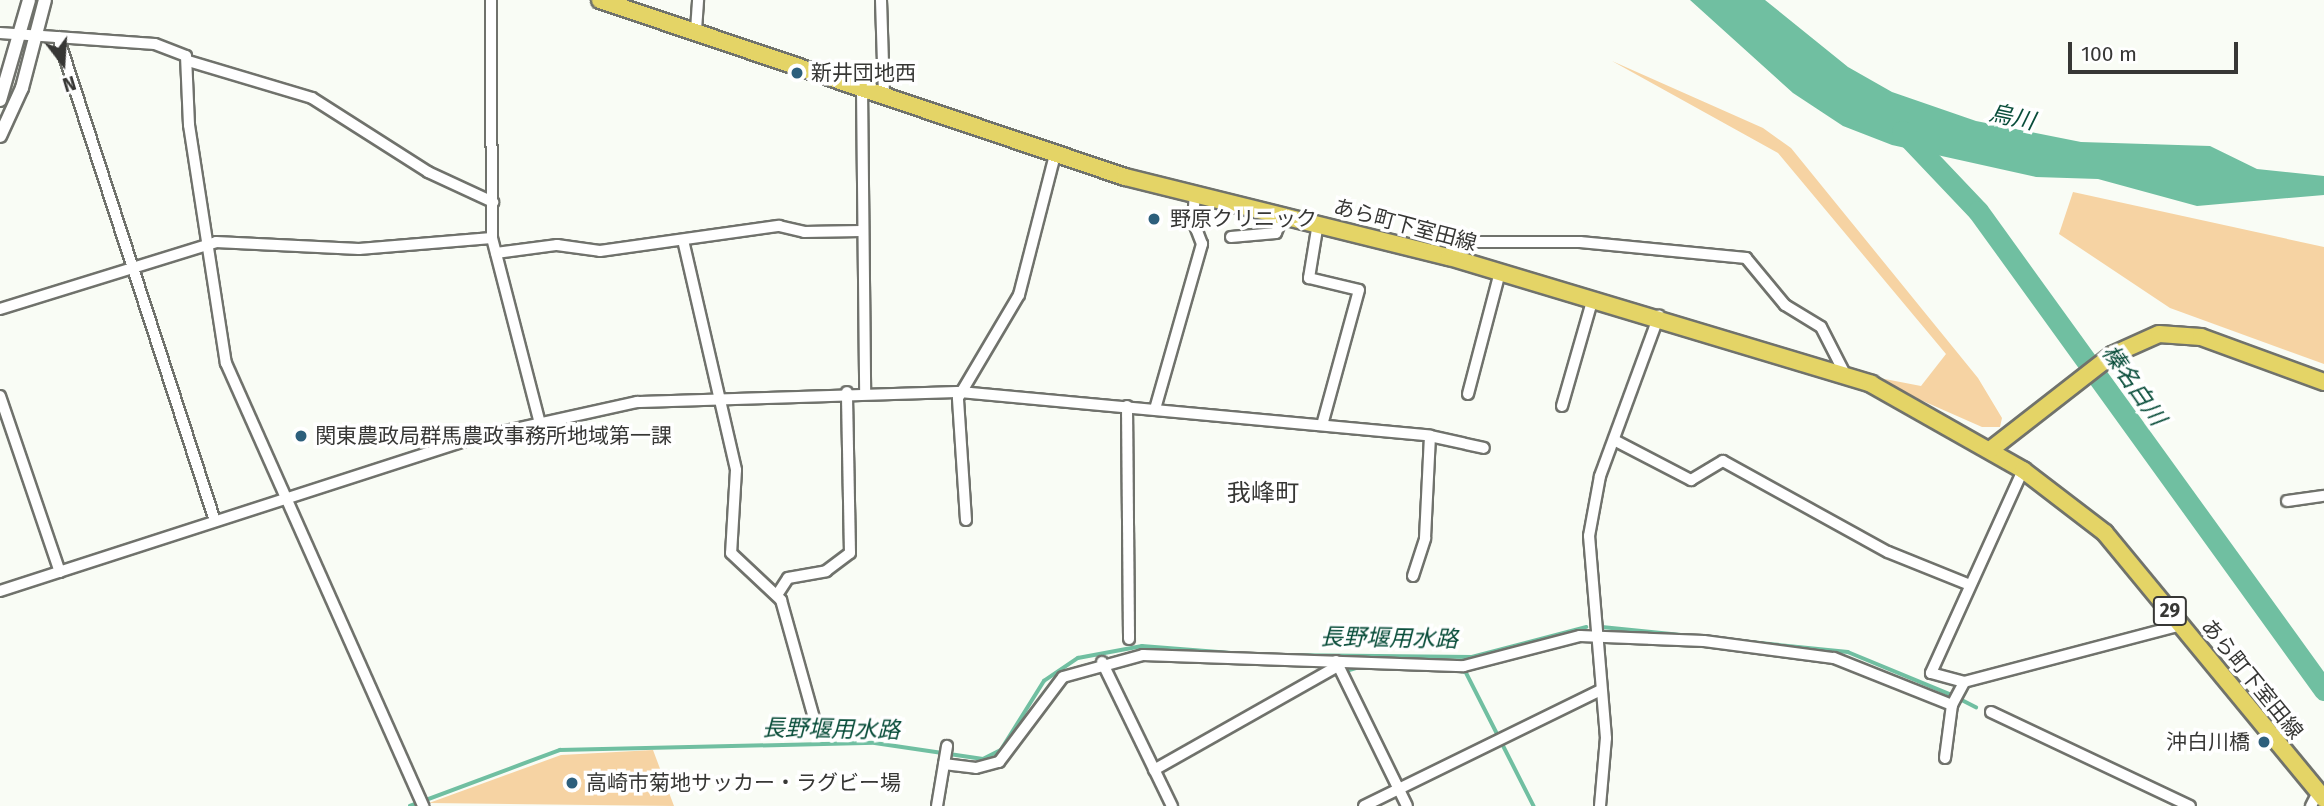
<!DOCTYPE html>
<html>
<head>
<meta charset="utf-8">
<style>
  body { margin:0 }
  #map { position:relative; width:2324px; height:806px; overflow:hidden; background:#f9fcf5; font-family:"Fira Sans","Noto Sans JP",sans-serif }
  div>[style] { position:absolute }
  .green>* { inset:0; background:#f6d3a3 }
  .water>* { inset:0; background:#70bfa1 }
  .stream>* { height:3.5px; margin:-1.75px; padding:0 1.75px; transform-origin:1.75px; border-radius:1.75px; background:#70bfa1 }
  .river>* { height:21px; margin:-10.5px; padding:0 10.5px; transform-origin:10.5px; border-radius:10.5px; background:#70bfa1 }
  .roads { filter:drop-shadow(2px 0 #70726c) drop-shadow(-2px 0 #70726c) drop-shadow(0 2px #70726c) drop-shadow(0 -2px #70726c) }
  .minor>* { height:10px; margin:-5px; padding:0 5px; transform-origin:5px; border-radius:5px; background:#fff }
  .tertiary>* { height:12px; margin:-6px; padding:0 6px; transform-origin:6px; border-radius:6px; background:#fff }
  .primary>* { height:16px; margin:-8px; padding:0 8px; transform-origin:8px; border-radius:8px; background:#e4d466 }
  .dots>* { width:19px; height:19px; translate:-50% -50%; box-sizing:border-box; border:4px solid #fff; border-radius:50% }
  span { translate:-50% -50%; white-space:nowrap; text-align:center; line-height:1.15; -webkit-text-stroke:7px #fff; paint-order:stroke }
  .shield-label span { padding:2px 5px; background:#fff; border:2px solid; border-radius:5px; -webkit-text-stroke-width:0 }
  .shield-label { font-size:19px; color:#373735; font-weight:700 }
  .poi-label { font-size:21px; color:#373735 }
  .left { translate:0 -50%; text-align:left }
  .right { translate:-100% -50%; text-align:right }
  .street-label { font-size:21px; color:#373735 }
  .water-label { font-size:23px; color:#094d3a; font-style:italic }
  .quarter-label { font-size:24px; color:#373735 }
  .north { position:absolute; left:28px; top:28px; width:70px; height:70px; -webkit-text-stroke:5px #fff; paint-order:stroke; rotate:163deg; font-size:19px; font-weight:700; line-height:28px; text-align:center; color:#373735 }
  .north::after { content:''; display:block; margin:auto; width:24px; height:32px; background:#373735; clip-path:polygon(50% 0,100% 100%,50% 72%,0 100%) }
  .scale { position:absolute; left:2068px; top:42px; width:170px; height:32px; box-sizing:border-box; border:4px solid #373735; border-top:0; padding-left:9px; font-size:21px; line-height:24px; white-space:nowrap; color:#373735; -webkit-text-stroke:5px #fff; paint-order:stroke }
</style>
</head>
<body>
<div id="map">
  <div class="green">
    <div style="clip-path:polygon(1612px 61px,1763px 128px,1791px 148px,1978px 378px,2002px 418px,2000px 427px,1982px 427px,1864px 375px,1921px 386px,1946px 354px,1778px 153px)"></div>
    <div style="clip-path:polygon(2073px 192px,2324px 247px,2324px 364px,2170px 308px,2059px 234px)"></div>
    <div style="clip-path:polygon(653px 750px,674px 806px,429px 803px,561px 755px)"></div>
  </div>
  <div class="water">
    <div style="clip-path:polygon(1690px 0,1765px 0,1848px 67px,1892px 92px,1976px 121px,2081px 142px,2210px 146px,2257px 169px,2324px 176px,2324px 195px,2197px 206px,2098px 179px,2036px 177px,1892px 145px,1843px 126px,1793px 93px)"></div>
  </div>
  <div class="stream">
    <div style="left:1602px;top:627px;width:247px;rotate:5.8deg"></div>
    <div style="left:1848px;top:652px;width:113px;rotate:22.5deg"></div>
    <div style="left:1281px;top:655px;width:191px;rotate:0.6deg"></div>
    <div style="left:1472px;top:657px;width:118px;rotate:-14.7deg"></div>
    <div style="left:1454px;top:670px;width:12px;rotate:9deg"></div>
    <div style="left:1466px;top:672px;width:150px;rotate:63.1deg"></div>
    <div style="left:1346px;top:671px;width:18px;rotate:-16deg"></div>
    <div style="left:1962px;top:700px;width:16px;rotate:27deg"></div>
    <div style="left:410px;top:806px;width:160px;rotate:-20.5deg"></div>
    <div style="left:560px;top:750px;width:315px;rotate:-1.3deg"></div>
    <div style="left:875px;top:743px;width:109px;rotate:8.4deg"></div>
    <div style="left:983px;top:759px;width:20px;rotate:-27deg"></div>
    <div style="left:1001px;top:750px;width:81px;rotate:-58.1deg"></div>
    <div style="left:1044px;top:681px;width:41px;rotate:-34.1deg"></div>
    <div style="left:1078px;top:658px;width:65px;rotate:-10.6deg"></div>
    <div style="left:1142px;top:646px;width:89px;rotate:4.5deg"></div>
  </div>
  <div class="river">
    <div style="left:1902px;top:131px;width:110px;rotate:46.5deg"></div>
    <div style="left:1978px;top:211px;width:591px;rotate:54.16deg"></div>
  </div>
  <div class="roads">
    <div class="minor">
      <div style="left:491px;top:0;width:238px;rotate:89.8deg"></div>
      <div style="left:492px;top:238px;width:188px;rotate:75.5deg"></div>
      <div style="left:881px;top:0;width:94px;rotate:88.2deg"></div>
      <div style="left:696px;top:30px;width:30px;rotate:-86deg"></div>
      <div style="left:0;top:33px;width:155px;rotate:4.1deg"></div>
      <div style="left:155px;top:44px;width:33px;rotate:21deg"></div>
      <div style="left:186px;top:56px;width:69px;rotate:87.5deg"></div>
      <div style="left:189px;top:125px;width:241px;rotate:81.2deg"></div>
      <div style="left:226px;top:363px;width:485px;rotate:66deg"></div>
      <div style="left:58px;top:37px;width:509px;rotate:72.03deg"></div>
      <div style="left:188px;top:61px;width:129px;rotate:16.6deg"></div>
      <div style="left:312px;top:98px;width:138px;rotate:32.5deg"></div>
      <div style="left:428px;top:172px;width:72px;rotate:24.8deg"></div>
      <div style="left:862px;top:88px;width:304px;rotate:89.4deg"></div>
      <div style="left:1318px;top:223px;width:56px;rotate:99.3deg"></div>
      <div style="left:1309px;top:278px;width:51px;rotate:13.5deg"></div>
      <div style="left:1359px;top:290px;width:140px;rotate:105.3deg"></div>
      <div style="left:1231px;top:237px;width:45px;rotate:-5.1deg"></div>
      <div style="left:1276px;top:233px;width:18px;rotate:-68deg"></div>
      <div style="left:683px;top:240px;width:236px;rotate:77deg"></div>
      <div style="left:736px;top:470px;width:83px;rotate:93.4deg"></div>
      <div style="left:731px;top:553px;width:69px;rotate:43.2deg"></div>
      <div style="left:781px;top:600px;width:123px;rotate:74.4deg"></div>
      <div style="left:496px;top:253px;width:62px;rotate:-7.5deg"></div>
      <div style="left:557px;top:245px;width:43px;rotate:7.9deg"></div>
      <div style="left:600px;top:251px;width:181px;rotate:-8deg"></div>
      <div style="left:779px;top:226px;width:26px;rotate:13deg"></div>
      <div style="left:804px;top:232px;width:57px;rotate:-1deg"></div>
      <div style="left:1449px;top:257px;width:17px;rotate:-65deg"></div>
      <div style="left:1456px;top:242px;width:124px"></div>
      <div style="left:1580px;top:242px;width:167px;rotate:5.5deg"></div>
      <div style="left:1746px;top:258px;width:61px;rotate:50.3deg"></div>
      <div style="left:1785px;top:305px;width:42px;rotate:31.4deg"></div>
      <div style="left:1821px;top:327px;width:53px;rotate:62.9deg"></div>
      <div style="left:0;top:309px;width:226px;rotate:-17.2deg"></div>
      <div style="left:216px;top:242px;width:143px;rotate:2.8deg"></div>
      <div style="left:359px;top:249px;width:133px;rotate:-4.7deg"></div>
      <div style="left:1468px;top:394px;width:126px;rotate:-75.3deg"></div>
      <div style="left:0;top:396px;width:186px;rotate:71.2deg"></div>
      <div style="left:1127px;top:406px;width:233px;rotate:89.5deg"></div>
      <div style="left:1562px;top:406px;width:112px;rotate:-74deg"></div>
      <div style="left:1155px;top:409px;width:172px;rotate:-74.1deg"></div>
      <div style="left:1202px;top:244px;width:25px;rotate:-111deg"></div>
      <div style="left:1193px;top:221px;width:26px;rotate:-86deg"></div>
      <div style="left:1614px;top:440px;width:87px;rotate:27.5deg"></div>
      <div style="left:1691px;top:480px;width:37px;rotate:-31deg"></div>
      <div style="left:1723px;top:461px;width:188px;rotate:28.9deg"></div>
      <div style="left:1888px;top:552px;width:88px;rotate:21.9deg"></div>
      <div style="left:2023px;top:470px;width:223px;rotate:114.4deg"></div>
      <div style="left:1931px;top:673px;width:34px;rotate:15deg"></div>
      <div style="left:1964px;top:682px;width:224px;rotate:-14.7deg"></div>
      <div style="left:2287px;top:501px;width:37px;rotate:-8deg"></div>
      <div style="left:966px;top:520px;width:122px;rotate:-93.8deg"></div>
      <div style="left:958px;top:398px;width:120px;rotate:-59.4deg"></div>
      <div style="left:1019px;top:295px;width:145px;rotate:-75.6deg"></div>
      <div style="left:1413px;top:576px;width:40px;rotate:-72deg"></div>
      <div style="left:1425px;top:538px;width:102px;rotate:-87.2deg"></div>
      <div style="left:0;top:591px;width:498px;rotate:-17.9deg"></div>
      <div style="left:474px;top:438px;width:167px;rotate:-12.5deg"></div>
      <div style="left:637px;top:402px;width:323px;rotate:-1.8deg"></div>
      <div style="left:960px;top:392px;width:472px;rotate:5.3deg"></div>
      <div style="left:1430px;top:436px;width:55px;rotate:12.5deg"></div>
      <div style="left:777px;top:595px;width:20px;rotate:-57deg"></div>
      <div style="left:788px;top:578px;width:39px;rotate:-10deg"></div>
      <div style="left:826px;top:571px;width:30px;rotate:-37deg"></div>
      <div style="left:850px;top:553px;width:161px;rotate:-91.1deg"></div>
      <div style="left:1336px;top:661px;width:161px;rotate:63.9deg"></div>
      <div style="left:1102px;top:662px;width:160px;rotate:64.1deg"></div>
      <div style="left:1991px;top:712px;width:220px;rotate:25.3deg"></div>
      <div style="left:1945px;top:758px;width:53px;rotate:-82.5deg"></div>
      <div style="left:1952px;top:705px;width:26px;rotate:-62deg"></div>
      <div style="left:944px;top:764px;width:32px;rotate:7deg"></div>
      <div style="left:976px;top:768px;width:24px;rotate:-15deg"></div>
      <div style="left:999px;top:762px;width:106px;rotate:-53deg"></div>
      <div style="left:1063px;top:677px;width:83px;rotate:-15.4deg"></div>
      <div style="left:1143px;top:655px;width:321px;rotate:2deg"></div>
      <div style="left:1464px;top:666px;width:120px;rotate:-14.5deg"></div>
      <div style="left:1580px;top:636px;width:124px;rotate:2.3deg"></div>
      <div style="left:1704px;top:641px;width:131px;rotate:7.5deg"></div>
      <div style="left:1834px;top:658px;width:127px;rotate:21.7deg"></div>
      <div style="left:1154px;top:770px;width:209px;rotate:-29.5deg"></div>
      <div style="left:937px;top:806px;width:61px;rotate:-80.5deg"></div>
      <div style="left:1364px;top:806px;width:262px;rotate:-26.1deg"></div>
      <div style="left:1600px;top:806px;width:68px;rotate:-85deg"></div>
      <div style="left:1606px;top:738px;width:203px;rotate:-94.8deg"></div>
      <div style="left:1589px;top:536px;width:61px;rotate:-79.6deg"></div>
      <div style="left:1600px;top:476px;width:171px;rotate:-69.8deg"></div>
      <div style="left:2311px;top:806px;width:16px;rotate:-63deg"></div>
    </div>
    <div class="tertiary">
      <div style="left:0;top:100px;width:104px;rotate:-73.8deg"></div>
      <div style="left:0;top:136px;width:53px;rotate:-65.4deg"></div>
      <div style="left:22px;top:88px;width:91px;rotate:-75.4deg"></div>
    </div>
    <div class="primary">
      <div style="left:600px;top:0;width:554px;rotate:18.63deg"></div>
      <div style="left:1125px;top:177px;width:334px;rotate:13.9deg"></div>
      <div style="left:1449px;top:257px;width:441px;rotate:16.7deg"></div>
      <div style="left:1871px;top:384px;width:175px;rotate:29.5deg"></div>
      <div style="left:2023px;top:470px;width:103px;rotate:37.5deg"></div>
      <div style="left:2105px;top:533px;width:345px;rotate:50.5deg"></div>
      <div style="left:1990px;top:450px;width:155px;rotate:-37.9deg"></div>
      <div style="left:2112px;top:355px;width:51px;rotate:-24.1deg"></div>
      <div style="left:2159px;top:334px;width:42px;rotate:4.1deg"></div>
      <div style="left:2201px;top:337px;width:131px;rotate:20.1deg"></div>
    </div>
  </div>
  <div class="dots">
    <div style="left:797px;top:73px;background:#2d5f7c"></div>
    <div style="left:1154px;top:219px;background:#2d5f7c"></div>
    <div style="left:301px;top:436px;background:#2d5f7c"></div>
    <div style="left:2264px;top:742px;background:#2d5f7c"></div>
    <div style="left:572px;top:783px;background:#2d5f7c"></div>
  </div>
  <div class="shield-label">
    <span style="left:2170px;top:611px">29</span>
  </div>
  <div class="poi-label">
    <span class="left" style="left:811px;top:73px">新井団地西</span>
    <span class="left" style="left:1170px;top:219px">野原クリニック</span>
    <span class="left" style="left:315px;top:436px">関東農政局群馬農政事務所地域第一課</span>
    <span class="right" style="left:2250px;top:742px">沖白川橋</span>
    <span class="left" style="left:586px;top:783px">高崎市菊地サッカー・ラグビー場</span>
  </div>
  <div class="street-label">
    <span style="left:1405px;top:225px;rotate:15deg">あら町下室田線</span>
    <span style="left:2252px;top:679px;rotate:51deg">あら町下室田線</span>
  </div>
  <div class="water-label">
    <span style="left:2012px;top:117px;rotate:12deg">烏川</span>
    <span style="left:2134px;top:385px;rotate:55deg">榛名白川</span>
    <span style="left:1389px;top:638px;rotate:1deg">長野堰用水路</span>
    <span style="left:831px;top:729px;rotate:1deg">長野堰用水路</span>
  </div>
  <div class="quarter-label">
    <span style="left:1263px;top:494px">我峰町</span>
  </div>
  <div class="north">N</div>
  <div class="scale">100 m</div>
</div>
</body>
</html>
